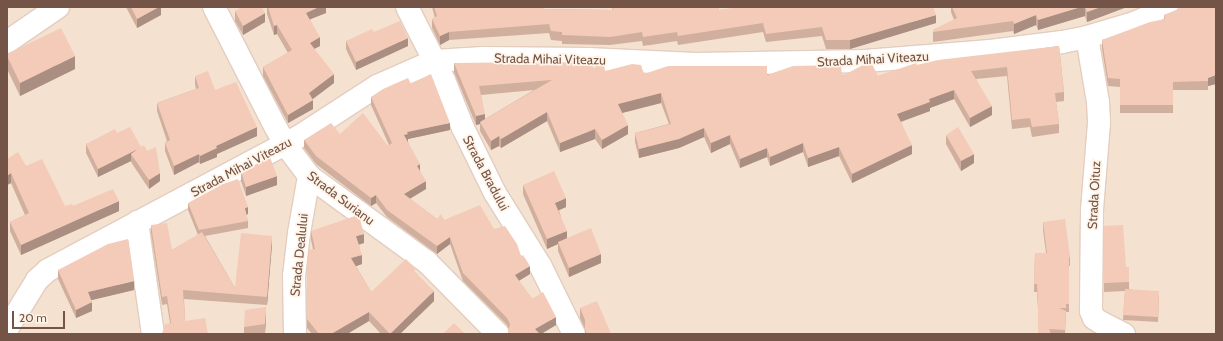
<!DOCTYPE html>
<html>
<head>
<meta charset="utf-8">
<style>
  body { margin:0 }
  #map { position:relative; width:1223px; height:341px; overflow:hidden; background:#fdf0e1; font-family:Cabin,sans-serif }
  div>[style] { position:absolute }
  .residential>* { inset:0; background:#f4e1cf }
  .roads { filter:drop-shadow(1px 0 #e3cdbf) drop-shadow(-1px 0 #e3cdbf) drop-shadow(0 1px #e3cdbf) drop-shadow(0 -1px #e3cdbf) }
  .minor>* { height:22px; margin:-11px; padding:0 11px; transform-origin:11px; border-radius:11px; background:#fff }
  .wall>* { inset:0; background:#d1af9e }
  .shaded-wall>* { inset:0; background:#aa8e81 }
  .building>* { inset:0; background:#f3cbb8 }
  span { translate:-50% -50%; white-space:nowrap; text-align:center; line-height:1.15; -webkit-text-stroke:3.5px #fff4e7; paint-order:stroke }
  .street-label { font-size:13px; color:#745447 }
  .frame { position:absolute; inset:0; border:8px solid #745447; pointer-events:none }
  .scale { position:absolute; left:12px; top:311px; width:53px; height:18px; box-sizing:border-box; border:2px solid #745447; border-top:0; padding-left:5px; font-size:12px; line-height:14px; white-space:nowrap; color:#745447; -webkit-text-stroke:3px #fff4e7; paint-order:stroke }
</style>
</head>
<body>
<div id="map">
  <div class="residential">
    <div style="clip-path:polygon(7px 7px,1216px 7px,1216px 334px,7px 334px)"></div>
  </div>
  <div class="roads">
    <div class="minor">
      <div style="left:214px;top:7px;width:134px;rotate:62.9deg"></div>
      <div style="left:275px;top:126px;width:21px;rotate:61deg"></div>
      <div style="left:285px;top:144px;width:40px;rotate:53deg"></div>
      <div style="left:309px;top:176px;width:146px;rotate:36.1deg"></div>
      <div style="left:427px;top:262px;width:101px;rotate:45.4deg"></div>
      <div style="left:407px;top:7px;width:82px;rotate:63.1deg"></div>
      <div style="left:444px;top:80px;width:52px;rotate:68.4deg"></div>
      <div style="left:463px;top:128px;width:72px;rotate:63.8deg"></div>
      <div style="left:495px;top:193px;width:87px;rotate:58.1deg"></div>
      <div style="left:541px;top:267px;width:75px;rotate:63.8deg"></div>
      <div style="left:1087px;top:37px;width:66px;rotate:80.4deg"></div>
      <div style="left:1098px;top:102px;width:21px;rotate:87deg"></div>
      <div style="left:1099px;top:123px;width:87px;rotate:94.6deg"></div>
      <div style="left:1092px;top:210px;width:101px;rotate:90.6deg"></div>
      <div style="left:1091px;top:311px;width:8px;rotate:67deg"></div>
      <div style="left:1094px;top:318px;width:7px;rotate:34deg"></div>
      <div style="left:1100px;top:322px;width:27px;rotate:27deg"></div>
      <div style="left:7px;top:42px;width:62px;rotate:-34.5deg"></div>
      <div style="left:137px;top:222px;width:113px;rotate:81.9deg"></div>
      <div style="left:7px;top:329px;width:57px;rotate:-58.5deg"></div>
      <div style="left:37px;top:280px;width:15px;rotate:-42deg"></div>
      <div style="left:48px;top:270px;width:285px;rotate:-28deg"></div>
      <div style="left:300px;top:136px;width:92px;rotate:-33deg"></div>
      <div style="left:377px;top:86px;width:62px;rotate:-23.7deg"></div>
      <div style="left:434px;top:61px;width:49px;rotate:-3.5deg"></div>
      <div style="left:483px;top:58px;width:105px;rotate:0.5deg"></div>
      <div style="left:588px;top:59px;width:108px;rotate:2.7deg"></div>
      <div style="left:696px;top:64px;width:169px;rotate:-1deg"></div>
      <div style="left:865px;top:61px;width:125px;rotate:-4.6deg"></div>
      <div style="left:990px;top:51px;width:73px;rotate:-7.1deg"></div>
      <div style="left:1062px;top:42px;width:25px;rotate:-11deg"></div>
      <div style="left:1087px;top:37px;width:49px;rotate:-16.6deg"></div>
      <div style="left:1134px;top:23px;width:40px;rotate:-23.4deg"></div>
      <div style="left:295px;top:334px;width:58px;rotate:-91deg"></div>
      <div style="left:294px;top:276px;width:43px;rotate:-83.4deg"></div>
      <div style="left:299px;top:233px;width:58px;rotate:-80deg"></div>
    </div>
  </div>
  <div class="wall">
    <div style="clip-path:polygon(126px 7px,161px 7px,161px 15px,137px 28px)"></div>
    <div style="clip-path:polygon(267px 7px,326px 7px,326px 13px,310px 19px,320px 46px,314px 49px,334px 83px,312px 99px,313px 109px,288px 123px,263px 76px,263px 67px,288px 53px,277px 34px,274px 35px,267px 14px)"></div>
    <div style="clip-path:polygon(432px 7px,544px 7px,544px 9px,612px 10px,612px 8px,719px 10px,936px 23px,850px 49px,826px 49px,822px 36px,766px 42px,763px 32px,678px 45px,677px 41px,643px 46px,642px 41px,610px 45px,562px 44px,562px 41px,551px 40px,549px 33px,449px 40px,440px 45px,432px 28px,432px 19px,435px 18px)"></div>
    <div style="clip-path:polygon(951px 7px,968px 7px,968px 9px,974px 7px,1127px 7px,1087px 22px,1085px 16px,1038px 30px,1036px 25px,1014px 34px,1013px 31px,933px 42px,933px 30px,954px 20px,951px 12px)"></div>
    <div style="clip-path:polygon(1216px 7px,1216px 84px,1208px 86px,1208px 90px,1173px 90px,1173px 113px,1120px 113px,1120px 87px,1108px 86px,1102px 49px,1102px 40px,1164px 19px,1164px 15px,1185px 8px)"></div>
    <div style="clip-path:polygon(235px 11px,265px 22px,243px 35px,235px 21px)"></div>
    <div style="clip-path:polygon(374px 32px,408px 46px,356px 70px,346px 49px,346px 41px)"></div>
    <div style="clip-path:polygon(evenodd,1059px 46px,1064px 92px,1064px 101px,1056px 102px,1059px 124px,1059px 133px,1032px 137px,1030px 127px,1012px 129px,1007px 76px,976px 79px,992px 115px,970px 127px,954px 99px,930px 108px,930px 111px,901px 122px,912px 154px,852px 183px,839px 156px,808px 167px,803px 152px,770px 166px,767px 157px,740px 168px,730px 144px,711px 153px,704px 137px,679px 148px,639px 158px,635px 142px,635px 133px,669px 124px,661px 103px,622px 113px,628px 134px,602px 149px,595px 139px,560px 152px,547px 121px,501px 148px,499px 146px,491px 150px,480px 131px,480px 124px,476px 125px,454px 72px,454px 63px,540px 66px,644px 74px,767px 74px,878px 76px,917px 65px,1059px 46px,534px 90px,485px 119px,481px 95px,534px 90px)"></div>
    <div style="clip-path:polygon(7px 54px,75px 69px,20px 96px,7px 69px)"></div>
    <div style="clip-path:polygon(195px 76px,215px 90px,257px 136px,217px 154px,217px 157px,200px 164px,199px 162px,174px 175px,165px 151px,165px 143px,167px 141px,157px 111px,157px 103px,196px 89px,195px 84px)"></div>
    <div style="clip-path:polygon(411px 84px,450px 130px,408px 139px,408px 142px,420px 171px,426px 189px,410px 199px,437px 219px,494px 229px,521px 256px,530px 274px,519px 281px,532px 299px,556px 325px,541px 334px,508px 334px,509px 329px,507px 325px,463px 281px,450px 244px,437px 254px,387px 217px,376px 203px,371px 206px,316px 164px,304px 148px,304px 140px,340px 134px,388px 146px,389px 145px,371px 105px,371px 97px)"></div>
    <div style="clip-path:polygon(117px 133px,141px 147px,160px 181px,149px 189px,131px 162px,131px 161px,98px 177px,86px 153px,86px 144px)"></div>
    <div style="clip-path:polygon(946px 135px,974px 163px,961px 171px,946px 144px)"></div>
    <div style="clip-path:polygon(7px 159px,26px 166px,65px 206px,73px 206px,119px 211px,21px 255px,10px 231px,10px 222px,25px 215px,11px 183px,7px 185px)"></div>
    <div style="clip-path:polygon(241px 172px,277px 185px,246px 196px,241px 181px)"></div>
    <div style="clip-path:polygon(523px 185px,566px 207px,559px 210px,567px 238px,601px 263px,569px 277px,558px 251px,558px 244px,547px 249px,523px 194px)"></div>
    <div style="clip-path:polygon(188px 203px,248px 214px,246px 215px,248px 221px,248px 228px,205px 236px,235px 288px,272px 244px,267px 305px,184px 299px,185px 321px,208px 334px,162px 334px,170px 323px,167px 304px,162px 305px,151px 233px,151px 225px,172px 250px,198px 235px,188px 210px)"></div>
    <div style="clip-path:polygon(1043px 222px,1070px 257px,1070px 266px,1069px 266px,1069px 312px,1066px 312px,1065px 334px,1038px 334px,1038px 309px,1037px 292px,1034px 292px,1035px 253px,1046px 253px,1043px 230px)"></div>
    <div style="clip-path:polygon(1104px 226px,1126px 267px,1129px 267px,1129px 289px,1159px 296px,1158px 322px,1123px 320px,1125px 291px,1104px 292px)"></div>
    <div style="clip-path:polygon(311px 231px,364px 243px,359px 245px,362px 264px,356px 266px,371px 292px,416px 273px,434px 301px,400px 334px,381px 334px,369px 321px,347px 334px,312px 334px,307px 328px,307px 267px,313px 249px,311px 240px)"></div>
    <div style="clip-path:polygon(58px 270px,134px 290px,91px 300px,92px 311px,76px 318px,58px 279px)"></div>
    <div style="clip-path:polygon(580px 308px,611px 334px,585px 334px,585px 329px,580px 318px)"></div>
    <div style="clip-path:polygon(266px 317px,265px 333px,260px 334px,244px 334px,244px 327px)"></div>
  </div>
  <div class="shaded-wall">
    <div style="clip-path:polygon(159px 7px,161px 7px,161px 15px,137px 28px,137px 19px)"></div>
    <div style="clip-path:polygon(319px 7px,326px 7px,326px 13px,306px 21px,306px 13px)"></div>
    <div style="clip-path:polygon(1081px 7px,1085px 7px,1085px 16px,1038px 30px,1038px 20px)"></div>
    <div style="clip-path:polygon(1101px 7px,1127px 7px,1087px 22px,1087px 12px)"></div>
    <div style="clip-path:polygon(265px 13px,265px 22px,243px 35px,243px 26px)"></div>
    <div style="clip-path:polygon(936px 15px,936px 23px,850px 49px,850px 40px)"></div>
    <div style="clip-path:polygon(1036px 15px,1036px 25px,1014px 34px,1014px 24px)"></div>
    <div style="clip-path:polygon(277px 25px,277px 34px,274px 35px,274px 26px)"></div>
    <div style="clip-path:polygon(449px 32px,449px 40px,440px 45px,440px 36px)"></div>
    <div style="clip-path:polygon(320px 37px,320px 46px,310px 51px,310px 43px)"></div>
    <div style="clip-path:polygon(408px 38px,408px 46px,356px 70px,356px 62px)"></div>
    <div style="clip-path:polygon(75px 56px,75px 69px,20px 96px,20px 83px)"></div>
    <div style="clip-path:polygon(334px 74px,334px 83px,309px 102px,309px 93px)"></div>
    <div style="clip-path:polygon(1216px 75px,1216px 84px,1208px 86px,1208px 78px)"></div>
    <div style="clip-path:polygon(954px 90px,954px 99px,930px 108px,930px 111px,897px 123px,897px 114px,929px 99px)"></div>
    <div style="clip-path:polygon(661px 93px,661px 103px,618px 114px,618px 104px)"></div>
    <div style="clip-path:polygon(313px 100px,313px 109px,288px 123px,288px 115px)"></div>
    <div style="clip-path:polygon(992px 106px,992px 115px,970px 127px,970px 118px)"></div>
    <div style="clip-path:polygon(547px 112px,547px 121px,501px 148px,501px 139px)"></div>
    <div style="clip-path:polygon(485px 114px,485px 123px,480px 122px,480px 124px,476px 125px,476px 116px)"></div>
    <div style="clip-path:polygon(450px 123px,450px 130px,408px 139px,408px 142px,404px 143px,404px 135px,407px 132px)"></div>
    <div style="clip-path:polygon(628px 125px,628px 134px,602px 149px,602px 140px)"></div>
    <div style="clip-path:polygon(257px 127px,257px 136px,217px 154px,217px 157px,200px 164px,200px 156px,216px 146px)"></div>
    <div style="clip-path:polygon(704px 128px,704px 137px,679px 148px,639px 158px,639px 149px)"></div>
    <div style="clip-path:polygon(595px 129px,595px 139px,560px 152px,560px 143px)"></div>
    <div style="clip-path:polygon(730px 135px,730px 144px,711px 153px,711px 143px)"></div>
    <div style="clip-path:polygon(499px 136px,499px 146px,491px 150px,491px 141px)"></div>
    <div style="clip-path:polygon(803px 143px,803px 152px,770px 166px,770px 157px)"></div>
    <div style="clip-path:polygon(912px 145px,912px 154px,852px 183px,852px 174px)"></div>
    <div style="clip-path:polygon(839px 147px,839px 156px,808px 167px,808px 158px)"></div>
    <div style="clip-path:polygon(767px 148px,767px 157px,740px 168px,740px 159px)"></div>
    <div style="clip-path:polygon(138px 149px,131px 154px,131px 161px,98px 177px,98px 169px)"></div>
    <div style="clip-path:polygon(199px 154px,199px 162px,174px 175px,174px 166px)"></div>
    <div style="clip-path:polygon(974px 154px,974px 163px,961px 171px,961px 161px)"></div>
    <div style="clip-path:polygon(420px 164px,420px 172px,417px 166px)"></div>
    <div style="clip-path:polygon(11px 173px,11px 183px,7px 185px,7px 176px)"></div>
    <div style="clip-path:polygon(160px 173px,160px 181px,149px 189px,149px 180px)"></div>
    <div style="clip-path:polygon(277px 176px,277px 185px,246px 196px,246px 187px)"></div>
    <div style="clip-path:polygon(426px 181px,426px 189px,404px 202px,404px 194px)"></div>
    <div style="clip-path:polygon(376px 195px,376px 203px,371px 206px,371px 198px)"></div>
    <div style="clip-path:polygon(566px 198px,566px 207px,555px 212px,555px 203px)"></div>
    <div style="clip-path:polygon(119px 201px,119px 211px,21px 255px,21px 245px)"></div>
    <div style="clip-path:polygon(248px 207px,248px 214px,245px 215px,245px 208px)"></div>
    <div style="clip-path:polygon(567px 231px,567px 240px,558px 242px,558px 244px,547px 249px,547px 239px)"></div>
    <div style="clip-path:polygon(364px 234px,364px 243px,356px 245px,356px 236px)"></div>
    <div style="clip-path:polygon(272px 236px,272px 244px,267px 305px,267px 297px)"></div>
    <div style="clip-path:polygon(450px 237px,450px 244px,437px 254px,437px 246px)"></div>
    <div style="clip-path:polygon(601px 254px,601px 263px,569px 277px,569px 268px)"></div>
    <div style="clip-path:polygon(362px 255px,362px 264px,351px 268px,351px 258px)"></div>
    <div style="clip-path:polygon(530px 266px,530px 274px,515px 283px,515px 275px)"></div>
    <div style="clip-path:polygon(134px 281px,134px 290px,88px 301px,88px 292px)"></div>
    <div style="clip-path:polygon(434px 291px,434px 301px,400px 334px,390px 334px)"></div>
    <div style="clip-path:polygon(92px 302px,92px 311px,76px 318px,76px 310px)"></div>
    <div style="clip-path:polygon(266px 307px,266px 317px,265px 333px,265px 324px)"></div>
    <div style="clip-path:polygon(369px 312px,369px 321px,347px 334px,331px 334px)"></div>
    <div style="clip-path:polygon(556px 317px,556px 325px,541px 334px,535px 334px,535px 329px)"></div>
  </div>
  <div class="building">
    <div style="clip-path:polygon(131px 7px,159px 7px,137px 19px)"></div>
    <div style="clip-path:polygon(242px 7px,262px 7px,265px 13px,243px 26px,235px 11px)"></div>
    <div style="clip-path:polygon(268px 7px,319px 7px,306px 13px,320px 37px,310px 43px,334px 74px,309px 93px,313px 100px,288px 115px,263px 67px,292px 50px,277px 25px,274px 26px)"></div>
    <div style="clip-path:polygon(434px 7px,544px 7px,544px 9px,613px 10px,612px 8px,616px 7px,719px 7px,719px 10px,738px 7px,933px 7px,936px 15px,850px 40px,826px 40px,822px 27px,766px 34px,763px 23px,678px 36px,677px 32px,643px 37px,642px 32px,610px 37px,562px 35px,562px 32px,551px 31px,549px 24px,449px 32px,440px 36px,432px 19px,437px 16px)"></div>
    <div style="clip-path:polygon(952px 7px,968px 7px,968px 9px,974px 7px,1081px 7px,1038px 20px,1036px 15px,1014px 24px,1013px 21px,933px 32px,933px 30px,957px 18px)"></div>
    <div style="clip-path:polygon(1085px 7px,1101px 7px,1087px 12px)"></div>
    <div style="clip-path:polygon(1179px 7px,1184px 7px,1185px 8px,1188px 7px,1216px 7px,1216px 75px,1208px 78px,1208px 81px,1173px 82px,1173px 105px,1120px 105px,1120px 79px,1108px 78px,1102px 40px,1150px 22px,1165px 19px,1164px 15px,1176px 10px)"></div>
    <div style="clip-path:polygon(400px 21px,408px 38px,356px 62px,346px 41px,372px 29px,374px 32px)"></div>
    <div style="clip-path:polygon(61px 28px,75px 56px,20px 83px,7px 56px,7px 54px)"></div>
    <div style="clip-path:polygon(1059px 46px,1064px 92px,1055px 93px,1059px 124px,1032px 127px,1030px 118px,1012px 120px,1007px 67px,971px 71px,992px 106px,970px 118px,954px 90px,929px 99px,930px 102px,897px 114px,912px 145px,852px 174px,839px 147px,808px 158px,803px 143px,770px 157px,767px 148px,740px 159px,730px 135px,711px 143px,704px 128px,679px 139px,639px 149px,635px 133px,671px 124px,661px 93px,618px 104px,628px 125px,602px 140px,595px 129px,560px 143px,547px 112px,501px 139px,499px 136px,491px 141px,480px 122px,552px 80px,479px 86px,485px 114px,476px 116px,454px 63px,540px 62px,540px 66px,556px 62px,604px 63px,605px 71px,632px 64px,641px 65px,644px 74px,668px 66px,767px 66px,767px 75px,793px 66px,841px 65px,842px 76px,865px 64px,872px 64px,878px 76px,916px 63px,917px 65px,938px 60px)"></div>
    <div style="clip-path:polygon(208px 71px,215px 90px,236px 82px,257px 127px,216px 146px,217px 148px,200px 156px,199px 154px,174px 166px,165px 143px,170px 140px,157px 103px,199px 88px,195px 76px)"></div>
    <div style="clip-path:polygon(431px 74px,450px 123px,407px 132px,408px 134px,404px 135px,420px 164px,417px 166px,426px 181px,404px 194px,437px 219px,441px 214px,444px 220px,480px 205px,494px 229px,505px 226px,517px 244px,521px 256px,523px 255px,530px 266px,515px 275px,532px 299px,543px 292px,556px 317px,535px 329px,540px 334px,508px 334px,508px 333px,510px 324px,507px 318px,463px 273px,450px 237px,437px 246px,387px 210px,376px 195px,371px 198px,316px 156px,304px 140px,331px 123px,340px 134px,363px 113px,388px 146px,392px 143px,371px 97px,383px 89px,408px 78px,411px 84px)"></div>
    <div style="clip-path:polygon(130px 127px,141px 147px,144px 145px,147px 151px,156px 147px,160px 173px,149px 180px,131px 154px,138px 149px,98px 169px,86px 144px,115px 129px,117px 133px)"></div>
    <div style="clip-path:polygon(958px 127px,974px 154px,961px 161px,946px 135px)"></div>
    <div style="clip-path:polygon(18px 152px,26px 166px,42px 159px,65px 206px,72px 204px,73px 206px,113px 189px,119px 201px,21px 245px,10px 222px,29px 213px,11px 173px,7px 176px,7px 159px)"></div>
    <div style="clip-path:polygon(270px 157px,277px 176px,246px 187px,241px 172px)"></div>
    <div style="clip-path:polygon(554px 171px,566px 198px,555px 203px,567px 231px,547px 239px,523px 185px)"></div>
    <div style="clip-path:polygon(238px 179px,248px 207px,245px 208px,248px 221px,199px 230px,188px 203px,223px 184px)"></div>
    <div style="clip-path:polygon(355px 216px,360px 219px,364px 234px,356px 236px,362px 255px,351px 258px,371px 292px,406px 259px,416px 269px,414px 271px,434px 291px,390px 334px,369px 312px,331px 334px,319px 334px,307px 319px,307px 267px,309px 250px,315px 249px,311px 231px)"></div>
    <div style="clip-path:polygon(1065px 219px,1070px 257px,1069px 258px,1069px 304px,1066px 304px,1066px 308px,1059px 308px,1066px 311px,1065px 330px,1049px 329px,1051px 334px,1038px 334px,1038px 303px,1037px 284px,1034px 284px,1035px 253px,1047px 253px,1043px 222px)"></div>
    <div style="clip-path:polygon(167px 223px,172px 250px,202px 232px,235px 288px,241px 233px,272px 236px,267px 297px,183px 290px,185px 321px,205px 318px,208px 334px,162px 334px,165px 324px,171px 323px,167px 296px,162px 297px,151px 225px)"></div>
    <div style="clip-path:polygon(1123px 225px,1126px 267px,1129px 267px,1129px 282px,1104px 283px,1104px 226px)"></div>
    <div style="clip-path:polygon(591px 228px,601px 254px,569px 268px,558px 242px)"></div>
    <div style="clip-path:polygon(128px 239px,134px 281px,88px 292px,92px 302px,76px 310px,58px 270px,108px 244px)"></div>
    <div style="clip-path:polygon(1125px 289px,1159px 291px,1158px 317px,1123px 315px)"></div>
    <div style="clip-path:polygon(597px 301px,611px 334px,587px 334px,585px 330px,585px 320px,580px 308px)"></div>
    <div style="clip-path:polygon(266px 307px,265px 324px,244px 327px,245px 310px)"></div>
    <div style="clip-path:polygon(454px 323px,465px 334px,443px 334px)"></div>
  </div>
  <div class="street-label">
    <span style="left:550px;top:59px;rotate:1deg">Strada Mihai Viteazu</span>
    <span style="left:873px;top:59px;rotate:-3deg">Strada Mihai Viteazu</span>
    <span style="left:241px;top:167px;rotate:-28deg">Strada Mihai Viteazu</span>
    <span style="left:486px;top:173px;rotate:62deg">Strada Bradului</span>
    <span style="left:1094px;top:195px;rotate:-87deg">Strada Oituz</span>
    <span style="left:341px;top:198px;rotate:37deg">Strada Surianu</span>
    <span style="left:299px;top:255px;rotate:-84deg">Strada Dealului</span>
  </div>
  <div class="frame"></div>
  <div class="scale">20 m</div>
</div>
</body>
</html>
